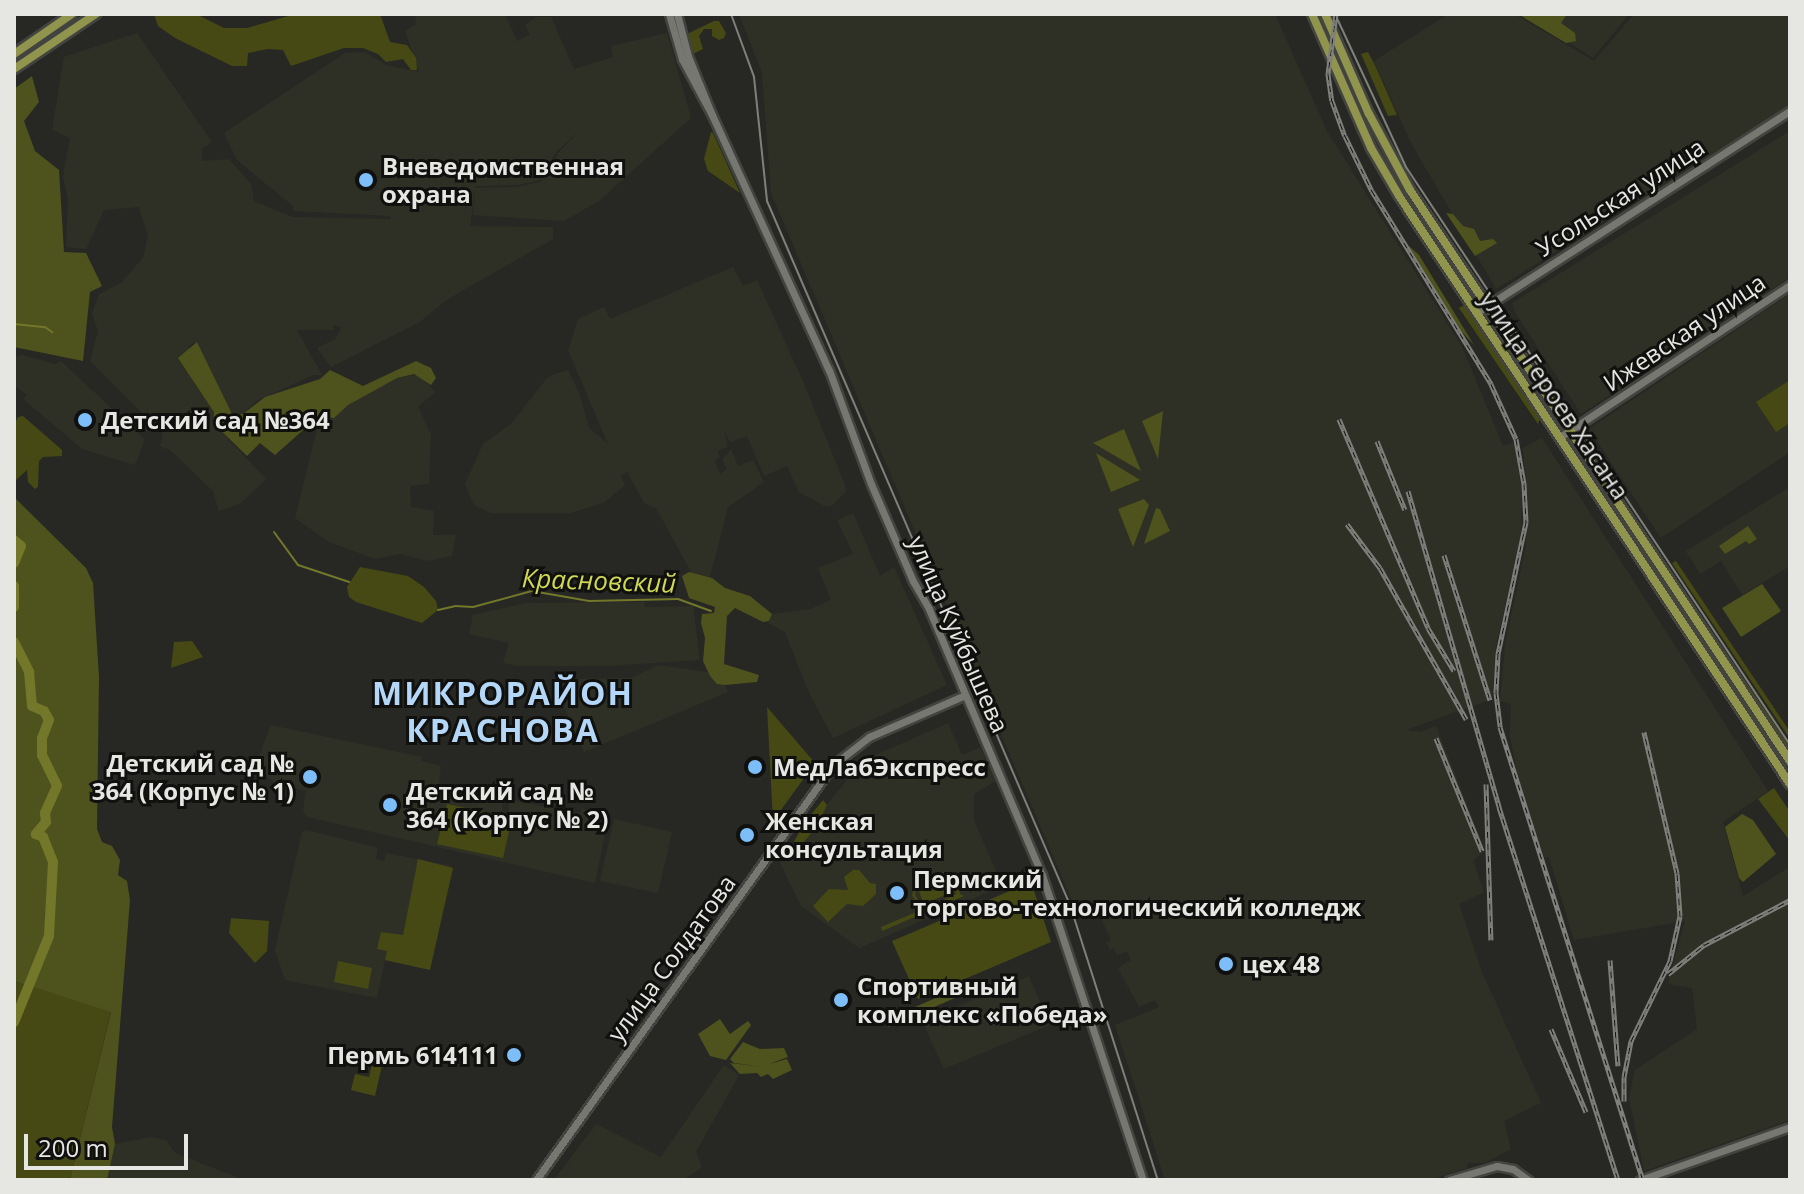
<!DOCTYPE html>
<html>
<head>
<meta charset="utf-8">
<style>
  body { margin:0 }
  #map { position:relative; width:1804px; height:1194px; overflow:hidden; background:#272823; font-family:"Open Sans",sans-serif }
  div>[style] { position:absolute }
  .built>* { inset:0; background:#2f3025 }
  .green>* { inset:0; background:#464914 }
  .forest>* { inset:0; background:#4e521c }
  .stream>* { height:2px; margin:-1px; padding:0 1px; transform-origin:1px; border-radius:1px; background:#72772a }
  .river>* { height:10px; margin:-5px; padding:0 5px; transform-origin:5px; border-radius:5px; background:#72772a }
  .roads { filter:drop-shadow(2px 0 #434440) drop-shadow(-2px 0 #434440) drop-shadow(0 2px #434440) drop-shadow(0 -2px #434440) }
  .secondary>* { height:7px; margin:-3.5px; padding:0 3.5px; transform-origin:3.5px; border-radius:3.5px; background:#777771 }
  .primary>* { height:8px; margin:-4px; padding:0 4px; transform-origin:4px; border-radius:4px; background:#90944d }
  .tram>* { height:2px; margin:-1px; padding:0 1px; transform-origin:1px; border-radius:1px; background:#7f807c }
  .rail>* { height:5px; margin-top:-2.5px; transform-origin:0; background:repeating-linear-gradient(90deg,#10100e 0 6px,#7f807c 0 12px); box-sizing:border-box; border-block:2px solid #7f807c }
  .dots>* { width:22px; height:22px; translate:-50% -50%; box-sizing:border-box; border:4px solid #10100e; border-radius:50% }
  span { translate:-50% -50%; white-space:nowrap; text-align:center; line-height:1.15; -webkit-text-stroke:6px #10100e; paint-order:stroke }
  .poi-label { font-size:24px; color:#e6e6e3; font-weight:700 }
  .left { translate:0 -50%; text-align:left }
  .right { translate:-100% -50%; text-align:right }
  .street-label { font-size:24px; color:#e6e6e3 }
  .water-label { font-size:26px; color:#d0d953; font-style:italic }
  .district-label { font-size:32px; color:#b4d7f8; font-weight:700; letter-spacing:2px }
  .frame { position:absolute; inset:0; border:16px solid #e6e6e3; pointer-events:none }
  .scale { position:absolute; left:24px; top:1134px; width:164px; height:36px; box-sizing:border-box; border:4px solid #e6e6e3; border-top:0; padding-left:10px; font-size:24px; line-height:28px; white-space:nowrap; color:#e6e6e3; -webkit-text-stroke:6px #10100e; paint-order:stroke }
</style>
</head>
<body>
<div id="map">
  <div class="built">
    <div style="clip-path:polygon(415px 14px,505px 14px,517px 41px,530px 35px,525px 25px,537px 17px,551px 17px,574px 69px,613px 57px,611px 46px,667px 33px,691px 118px,599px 201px,564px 221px,473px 215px,475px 188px,517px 187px,541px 182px,559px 152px,583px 127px,555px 153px,541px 180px,518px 185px,475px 186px,470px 226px,553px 227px,553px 239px,448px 299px,418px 323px,331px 367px,317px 348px,335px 339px,342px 327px,333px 325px,334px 330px,297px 330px,322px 375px,313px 375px,256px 401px,243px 414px,231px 414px,197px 342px,188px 346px,214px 412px,213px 423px,266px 479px,240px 504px,219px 511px,213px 491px,170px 450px,160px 446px,163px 434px,90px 361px,98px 331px,92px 314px,99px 294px,121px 283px,143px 258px,148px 236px,139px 207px,104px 210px,86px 249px,66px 247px,68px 200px,63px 176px,70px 138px,52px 130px,64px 57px,137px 33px,212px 142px,202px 149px,202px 161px,229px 159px,251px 184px,254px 201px,292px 217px,391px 219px,391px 216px,293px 211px,293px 206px,237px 160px,224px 133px,345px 53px,365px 52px,386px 65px,419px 72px,405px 31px,416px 24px)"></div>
    <div style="clip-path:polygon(739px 14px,1275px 14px,1327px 131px,1462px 347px,1503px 446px,1515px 442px,1522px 496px,1521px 537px,1496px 645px,1492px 699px,1406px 730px,1421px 732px,1436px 726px,1485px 850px,1473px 861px,1484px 892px,1459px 904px,1482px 972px,1541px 1103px,1504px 1121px,1511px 1149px,1486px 1163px,1468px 1163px,1467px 1168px,1430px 1180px,1165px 1180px,1115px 1025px,1159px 1007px,1155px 1000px,1139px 1007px,1118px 968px,1131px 960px,1127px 951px,1117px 955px,1114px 948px,1110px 950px,1106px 942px,1111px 940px,1094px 903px,1076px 910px,771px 193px,762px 73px)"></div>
    <div style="clip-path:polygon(1449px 14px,1514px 14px,1594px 61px,1634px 14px,1790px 14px,1790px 105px,1496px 289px,1411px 143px,1374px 61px)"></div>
    <div style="clip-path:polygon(1552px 14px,1629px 14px,1593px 58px,1545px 27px)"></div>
    <div style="clip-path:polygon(1790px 131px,1790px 277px,1581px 414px,1516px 314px,1512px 303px)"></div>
    <div style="clip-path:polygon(733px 267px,743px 286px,757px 280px,805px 386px,847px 490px,833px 505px,826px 507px,799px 492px,787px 466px,764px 476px,747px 436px,730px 442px,724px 430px,728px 447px,717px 451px,720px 457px,715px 460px,720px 474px,727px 469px,722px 459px,731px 449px,738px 466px,753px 460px,764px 482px,728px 507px,710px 577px,692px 574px,656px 508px,644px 503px,627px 472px,621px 476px,625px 485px,605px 502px,571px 513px,491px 513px,474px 505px,465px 484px,483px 444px,511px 424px,547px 378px,555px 374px,568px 370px,580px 395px,589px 428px,608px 444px,568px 350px,578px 319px,604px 307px,610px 319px)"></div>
    <div style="clip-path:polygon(1790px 294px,1790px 452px,1661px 538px,1589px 429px)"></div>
    <div style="clip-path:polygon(22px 355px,55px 364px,61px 361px,145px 440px,135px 465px,82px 449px,23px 399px,27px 395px,14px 385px,14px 357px)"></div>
    <div style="clip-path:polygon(413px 375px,422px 377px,435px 392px,418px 407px,431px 435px,429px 484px,410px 486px,411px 507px,434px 511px,433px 535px,456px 535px,452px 556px,428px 561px,400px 554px,375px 559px,329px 542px,295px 518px,320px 417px,397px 378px)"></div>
    <div style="clip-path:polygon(1542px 438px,1768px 791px,1723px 822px,1743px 896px,1790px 867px,1790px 1120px,1644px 1171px,1629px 1098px,1635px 1070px,1697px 1029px,1692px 988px,1668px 984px,1685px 921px,1574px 940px,1549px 857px,1544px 857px,1517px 773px,1510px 736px,1511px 704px,1500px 701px,1505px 645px,1526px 545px,1528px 500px,1523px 448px)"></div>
    <div style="clip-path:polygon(1790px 487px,1790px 566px,1742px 595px,1721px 561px,1700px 574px,1686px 551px)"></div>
    <div style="clip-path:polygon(853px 513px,880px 576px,894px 567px,947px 685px,833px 738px,809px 693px,785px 632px,768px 623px,772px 614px,810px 609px,831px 600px,818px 568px,853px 554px,837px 520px)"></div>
    <div style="clip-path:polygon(644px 602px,645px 607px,693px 606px,700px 660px,607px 666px,520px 666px,503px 663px,509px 643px,469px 634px,473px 615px,525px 603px)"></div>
    <div style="clip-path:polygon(659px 665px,720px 674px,728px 692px,584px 752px,561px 700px,565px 679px,631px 678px)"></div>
    <div style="clip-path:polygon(948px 723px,962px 755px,980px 747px,996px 781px,974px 794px,974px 820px,1002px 886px,859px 948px,801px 906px,780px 863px,862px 761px)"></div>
    <div style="clip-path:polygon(271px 725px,422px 757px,421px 761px,441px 766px,439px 783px,504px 798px,502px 811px,508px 812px,510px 800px,580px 813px,582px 808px,607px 824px,595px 883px,307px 817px,303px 811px,306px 791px,274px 782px,255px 767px)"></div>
    <div style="clip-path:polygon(614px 819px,672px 832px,658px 893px,600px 881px)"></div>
    <div style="clip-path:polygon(306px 830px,378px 848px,376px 859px,384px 861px,386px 853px,451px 866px,430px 970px,385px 960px,377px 998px,285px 980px,275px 950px,302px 832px)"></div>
    <div style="clip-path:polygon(1029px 976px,1050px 1025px,944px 1069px,922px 1021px)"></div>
    <div style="clip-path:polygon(724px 1065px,739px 1075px,696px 1152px,702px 1167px,683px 1180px,554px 1180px,596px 1124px,661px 1157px)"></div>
    <div style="clip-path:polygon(151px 1137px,166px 1140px,175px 1153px,244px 1180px,107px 1180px,115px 1144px)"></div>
  </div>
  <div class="green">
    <div style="clip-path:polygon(154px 14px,196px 14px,224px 28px,247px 28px,295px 14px,380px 14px,390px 42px,407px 45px,416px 58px,417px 70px,411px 70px,403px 59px,386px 62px,378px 54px,363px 48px,344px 48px,291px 66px,283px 50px,268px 49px,248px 53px,247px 66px,232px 66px,175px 38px,158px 26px)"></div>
    <div style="clip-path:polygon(714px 21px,719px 21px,726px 33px,724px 38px,719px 40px,712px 36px,712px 29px,704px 29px,699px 36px,703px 49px,693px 54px,687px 37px,689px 33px)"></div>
    <div style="clip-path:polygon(1368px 52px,1375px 65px,1397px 115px,1388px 116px,1361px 54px)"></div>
    <div style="clip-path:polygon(711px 132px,713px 133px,740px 193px,708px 171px,704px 159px)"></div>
    <div style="clip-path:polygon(1464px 305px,1540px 418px,1538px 424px,1459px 308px)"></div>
    <div style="clip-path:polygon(1790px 380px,1790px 423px,1776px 432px,1756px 402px)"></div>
    <div style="clip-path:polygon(23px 416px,62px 450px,62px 456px,43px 457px,39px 461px,38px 487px,35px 489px,28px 482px,27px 470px,14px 482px,14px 425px,18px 417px)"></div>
    <div style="clip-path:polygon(1676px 561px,1790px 732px,1790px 739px,1672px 563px)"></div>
    <div style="clip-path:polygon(1668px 566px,1790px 747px,1790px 751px,1667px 568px)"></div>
    <div style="clip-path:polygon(360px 567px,408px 576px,424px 587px,436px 601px,438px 610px,422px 623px,356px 602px,349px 597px,347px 587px)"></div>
    <div style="clip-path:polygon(192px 641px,203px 657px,171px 668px,174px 642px)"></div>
    <div style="clip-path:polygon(767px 707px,815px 763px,773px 821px)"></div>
    <div style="clip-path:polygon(1774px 788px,1790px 812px,1790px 841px,1758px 799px)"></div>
    <div style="clip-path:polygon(823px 800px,827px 805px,818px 824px,797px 851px,788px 853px,804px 823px)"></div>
    <div style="clip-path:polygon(447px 804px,512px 818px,503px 858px,437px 844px)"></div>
    <div style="clip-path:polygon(418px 859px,453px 868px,430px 970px,385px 960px,387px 951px,377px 949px,381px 932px,403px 935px)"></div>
    <div style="clip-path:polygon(853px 870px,859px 870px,870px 883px,876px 884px,876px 894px,863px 906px,847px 904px,828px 922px,813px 906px,829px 889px,848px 890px,844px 877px)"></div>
    <div style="clip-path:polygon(evenodd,943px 872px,956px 877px,960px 894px,964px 896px,882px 931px,881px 927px,921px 910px,912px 895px,915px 886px,943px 872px,944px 875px,954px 879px,956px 894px,929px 907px,922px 906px,915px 895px,916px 888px,944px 875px)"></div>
    <div style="clip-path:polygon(948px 877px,955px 891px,924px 904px,918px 889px)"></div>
    <div style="clip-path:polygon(1031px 882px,1051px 942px,918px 999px,892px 941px)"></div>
    <div style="clip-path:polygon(231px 918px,269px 921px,267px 951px,255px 963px,229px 933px)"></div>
    <div style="clip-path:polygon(338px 961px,372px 968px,368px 989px,334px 982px)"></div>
    <div style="clip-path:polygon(14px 981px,111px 1011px,70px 1180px,14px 1180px)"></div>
    <div style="clip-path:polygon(373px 1059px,383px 1061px,375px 1096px,351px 1090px,355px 1074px,369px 1077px)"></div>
  </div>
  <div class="forest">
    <div style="clip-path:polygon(1518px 14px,1567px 14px,1561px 23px,1575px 33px,1576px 41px,1566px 43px)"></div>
    <div style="clip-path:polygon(32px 76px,39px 102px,24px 121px,35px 151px,59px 170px,64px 252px,86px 253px,102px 286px,90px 292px,83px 361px,14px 347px,14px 89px)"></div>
    <div style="clip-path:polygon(1446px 213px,1453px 214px,1463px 226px,1474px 229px,1480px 241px,1493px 239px,1497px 243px,1475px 256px)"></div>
    <div style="clip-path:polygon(1408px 245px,1419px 255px,1474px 345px,1460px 330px)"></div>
    <div style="clip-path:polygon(197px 342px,232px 414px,243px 414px,265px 397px,320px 379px,330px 370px,363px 386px,416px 361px,431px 368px,436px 378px,431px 385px,414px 374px,397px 378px,348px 405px,334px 418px,319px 416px,275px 455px,260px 443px,247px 456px,213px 423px,214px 412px,178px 358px)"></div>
    <div style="clip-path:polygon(1163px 411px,1158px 459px,1142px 421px)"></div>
    <div style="clip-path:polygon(1124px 429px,1141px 471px,1093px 443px)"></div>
    <div style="clip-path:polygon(1096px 453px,1140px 480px,1111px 492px)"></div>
    <div style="clip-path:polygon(14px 497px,86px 568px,93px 583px,99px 677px,97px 829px,102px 842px,112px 846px,120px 860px,118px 875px,127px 881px,130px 900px,112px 1127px,115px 1144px,107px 1180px,70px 1180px,111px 1012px,14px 981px)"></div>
    <div style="clip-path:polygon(1144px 499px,1149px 505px,1133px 547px,1118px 509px)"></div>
    <div style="clip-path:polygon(1156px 508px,1160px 509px,1170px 531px,1144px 544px)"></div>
    <div style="clip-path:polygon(1748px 526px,1757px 539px,1749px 544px,1746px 541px,1725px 554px,1719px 546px)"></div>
    <div style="clip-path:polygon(689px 572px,712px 578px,725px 588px,750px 596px,772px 614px,769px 621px,763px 622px,735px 608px,727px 616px,724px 664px,759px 675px,757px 682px,725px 685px,717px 684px,710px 676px,703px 661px,705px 638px,701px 623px,702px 614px,714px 613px,715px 607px,689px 598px,682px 576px)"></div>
    <div style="clip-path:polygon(1762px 584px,1781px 611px,1741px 637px,1722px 608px)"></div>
    <div style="clip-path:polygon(1742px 814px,1753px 820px,1776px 854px,1743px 882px,1739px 878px,1725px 827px)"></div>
    <div style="clip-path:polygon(968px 984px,971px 991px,888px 1027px,885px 1020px)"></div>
    <div style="clip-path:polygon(720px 1019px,730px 1034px,748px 1021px,751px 1025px,726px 1060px,710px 1056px,698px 1034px)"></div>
    <div style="clip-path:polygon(743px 1042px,760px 1049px,784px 1048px,788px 1057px,769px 1064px,787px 1059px,792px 1070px,773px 1079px,768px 1074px,761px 1077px,757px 1073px,740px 1074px,730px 1063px,764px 1067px,734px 1063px,730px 1059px)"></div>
  </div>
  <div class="stream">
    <div style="left:14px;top:324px;width:31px;rotate:6deg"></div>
    <div style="left:45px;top:327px;width:9px;rotate:36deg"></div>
    <div style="left:274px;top:532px;width:41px;rotate:54deg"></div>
    <div style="left:298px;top:565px;width:54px;rotate:18.4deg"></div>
    <div style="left:438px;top:610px;width:17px;rotate:-13deg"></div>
    <div style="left:455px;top:606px;width:18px;rotate:3deg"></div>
    <div style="left:473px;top:607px;width:61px;rotate:-15.2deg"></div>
    <div style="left:532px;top:591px;width:58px;rotate:10deg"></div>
    <div style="left:589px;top:601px;width:89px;rotate:-1.3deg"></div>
    <div style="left:678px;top:599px;width:35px;rotate:20deg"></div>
  </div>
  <div class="river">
    <div style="left:14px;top:540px;width:9px;rotate:41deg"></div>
    <div style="left:21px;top:546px;width:18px;rotate:112deg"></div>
    <div style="left:14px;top:586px;width:21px;rotate:90deg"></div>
    <div style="left:14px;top:642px;width:34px;rotate:63deg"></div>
    <div style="left:29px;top:672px;width:34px;rotate:85deg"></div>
    <div style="left:32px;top:706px;width:13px;rotate:23deg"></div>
    <div style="left:44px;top:711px;width:10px;rotate:61deg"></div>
    <div style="left:49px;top:720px;width:19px;rotate:111deg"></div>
    <div style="left:42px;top:738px;width:17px;rotate:90deg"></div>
    <div style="left:42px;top:755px;width:34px;rotate:64deg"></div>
    <div style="left:57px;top:786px;width:30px;rotate:114deg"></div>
    <div style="left:45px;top:813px;width:9px;rotate:84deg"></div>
    <div style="left:46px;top:822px;width:16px;rotate:130deg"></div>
    <div style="left:36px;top:834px;width:8px;rotate:23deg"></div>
    <div style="left:43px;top:837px;width:27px;rotate:68deg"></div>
    <div style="left:53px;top:862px;width:74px;rotate:93.1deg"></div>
    <div style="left:49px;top:936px;width:93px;rotate:112.1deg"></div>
  </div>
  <div class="roads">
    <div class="secondary">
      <div style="left:669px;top:14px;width:47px;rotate:73.9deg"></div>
      <div style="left:682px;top:59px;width:61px;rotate:61.8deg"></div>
      <div style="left:677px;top:14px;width:43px;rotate:75.3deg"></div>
      <div style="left:688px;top:56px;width:64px;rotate:67.9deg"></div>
      <div style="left:712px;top:115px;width:281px;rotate:65.4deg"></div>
      <div style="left:829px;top:370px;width:121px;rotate:69.8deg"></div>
      <div style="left:871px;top:484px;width:106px;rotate:66.6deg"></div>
      <div style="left:913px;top:581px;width:32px;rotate:60deg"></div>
      <div style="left:929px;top:609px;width:289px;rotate:67deg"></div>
      <div style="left:1042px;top:875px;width:321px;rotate:71.7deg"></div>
      <div style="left:1476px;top:313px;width:373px;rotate:-32.8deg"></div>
      <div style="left:1560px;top:437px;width:276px;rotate:-33.5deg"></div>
      <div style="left:536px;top:1180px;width:510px;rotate:-54.41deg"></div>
      <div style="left:833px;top:765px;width:46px;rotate:-37.9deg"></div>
      <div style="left:869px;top:737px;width:105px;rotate:-23.6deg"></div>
      <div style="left:1449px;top:1180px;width:50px;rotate:-16.3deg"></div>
      <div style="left:1497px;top:1166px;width:16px;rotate:11deg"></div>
      <div style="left:1513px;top:1169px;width:19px;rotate:36deg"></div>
      <div style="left:1640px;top:1180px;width:159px;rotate:-19.5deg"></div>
    </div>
    <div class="primary">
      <div style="left:1312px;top:14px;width:146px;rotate:66.2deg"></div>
      <div style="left:1371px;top:148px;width:56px;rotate:59.7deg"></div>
      <div style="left:1399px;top:196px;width:706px;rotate:56.38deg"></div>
      <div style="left:1325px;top:14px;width:109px;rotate:66.3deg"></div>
      <div style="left:1369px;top:114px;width:86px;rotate:61.7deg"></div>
      <div style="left:1410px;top:190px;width:686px;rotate:56.36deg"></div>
      <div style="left:14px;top:54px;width:70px;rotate:-34.6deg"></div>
      <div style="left:14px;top:69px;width:99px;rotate:-33.9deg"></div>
    </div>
  </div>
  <div class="tram">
    <div style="left:731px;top:14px;width:67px;rotate:69.9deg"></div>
    <div style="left:754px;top:77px;width:125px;rotate:84deg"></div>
    <div style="left:767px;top:201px;width:766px;rotate:66.71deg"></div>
    <div style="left:1070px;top:905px;width:289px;rotate:72.3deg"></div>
    <div style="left:1335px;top:14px;width:169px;rotate:65.1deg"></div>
    <div style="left:1406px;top:167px;width:694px;rotate:56.4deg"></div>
  </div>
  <div class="rail">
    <div style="left:1336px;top:14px;width:61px;rotate:97.6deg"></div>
    <div style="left:1328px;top:74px;width:27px;rotate:82deg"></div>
    <div style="left:1332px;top:101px;width:37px;rotate:70deg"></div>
    <div style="left:1345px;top:136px;width:61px;rotate:63.9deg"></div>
    <div style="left:1372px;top:191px;width:227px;rotate:58.3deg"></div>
    <div style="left:1491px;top:384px;width:60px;rotate:65.6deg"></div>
    <div style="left:1516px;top:439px;width:46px;rotate:79.9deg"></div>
    <div style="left:1524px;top:484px;width:38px;rotate:87deg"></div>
    <div style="left:1526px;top:522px;width:135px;rotate:102deg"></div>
    <div style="left:1498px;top:654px;width:39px;rotate:93deg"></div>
    <div style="left:1496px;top:693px;width:34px;rotate:83deg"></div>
    <div style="left:1500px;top:727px;width:475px;rotate:72.5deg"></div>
    <div style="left:1339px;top:419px;width:227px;rotate:66.9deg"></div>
    <div style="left:1428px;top:628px;width:50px;rotate:58.8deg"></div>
    <div style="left:1377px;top:441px;width:74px;rotate:67.9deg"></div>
    <div style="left:1408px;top:491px;width:329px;rotate:73.9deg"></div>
    <div style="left:1499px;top:807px;width:392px;rotate:72.3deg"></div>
    <div style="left:1347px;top:524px;width:55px;rotate:53.1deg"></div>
    <div style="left:1380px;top:568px;width:174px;rotate:60.3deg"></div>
    <div style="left:1444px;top:555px;width:152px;rotate:72.4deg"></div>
    <div style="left:1436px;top:738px;width:122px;rotate:67.8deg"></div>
    <div style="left:1486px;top:784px;width:156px;rotate:88.2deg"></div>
    <div style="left:1610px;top:960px;width:106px;rotate:85.7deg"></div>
    <div style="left:1668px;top:974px;width:46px;rotate:-38.9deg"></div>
    <div style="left:1704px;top:945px;width:97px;rotate:-27.6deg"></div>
    <div style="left:1551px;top:1029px;width:90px;rotate:67.1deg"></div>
    <div style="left:1624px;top:1101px;width:24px;rotate:-90deg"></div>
    <div style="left:1624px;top:1077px;width:37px;rotate:-79deg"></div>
    <div style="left:1631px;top:1041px;width:89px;rotate:-64deg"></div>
    <div style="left:1670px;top:961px;width:46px;rotate:-77.5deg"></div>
    <div style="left:1680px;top:916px;width:43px;rotate:-94deg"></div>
    <div style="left:1677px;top:873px;width:145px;rotate:-103.2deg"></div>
  </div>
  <div class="dots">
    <div style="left:366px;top:180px;background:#7dbef9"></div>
    <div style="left:85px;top:420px;background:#7dbef9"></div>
    <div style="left:755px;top:767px;background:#7dbef9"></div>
    <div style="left:310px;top:777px;background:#7dbef9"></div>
    <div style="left:390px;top:805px;background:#7dbef9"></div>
    <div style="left:747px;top:835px;background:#7dbef9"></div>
    <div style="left:897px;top:893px;background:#7dbef9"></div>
    <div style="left:1226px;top:964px;background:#7dbef9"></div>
    <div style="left:841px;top:1000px;background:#7dbef9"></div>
    <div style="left:514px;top:1055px;background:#7dbef9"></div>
  </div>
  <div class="poi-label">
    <span class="left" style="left:382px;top:180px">Вневедомственная<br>охрана</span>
    <span class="left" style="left:101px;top:420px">Детский сад №364</span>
    <span class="right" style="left:294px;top:777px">Детский сад №<br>364 (Корпус № 1)</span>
    <span class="left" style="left:773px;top:767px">МедЛабЭкспресс</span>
    <span class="left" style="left:406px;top:805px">Детский сад №<br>364 (Корпус № 2)</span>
    <span class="left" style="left:765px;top:835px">Женская<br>консультация</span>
    <span class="left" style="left:913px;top:893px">Пермский<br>торгово-технологический колледж</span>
    <span class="left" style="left:1242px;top:964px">цех 48</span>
    <span class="left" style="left:857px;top:1000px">Спортивный<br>комплекс «Победа»</span>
    <span class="right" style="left:498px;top:1055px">Пермь 614111</span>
  </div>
  <div class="street-label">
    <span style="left:1620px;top:197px;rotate:-33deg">Усольская улица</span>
    <span style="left:1684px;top:332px;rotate:-34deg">Ижевская улица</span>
    <span style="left:1555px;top:395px;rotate:56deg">улица Героев Хасана</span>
    <span style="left:959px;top:634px;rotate:66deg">улица Куйбышева</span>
    <span style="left:671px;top:958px;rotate:-54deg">улица Солдатова</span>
  </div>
  <div class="water-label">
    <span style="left:599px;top:581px;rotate:2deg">Красновский</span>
  </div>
  <div class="district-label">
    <span style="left:503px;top:712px">МИКРОРАЙОН<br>КРАСНОВА</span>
  </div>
  <div class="frame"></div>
  <div class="scale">200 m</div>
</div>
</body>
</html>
